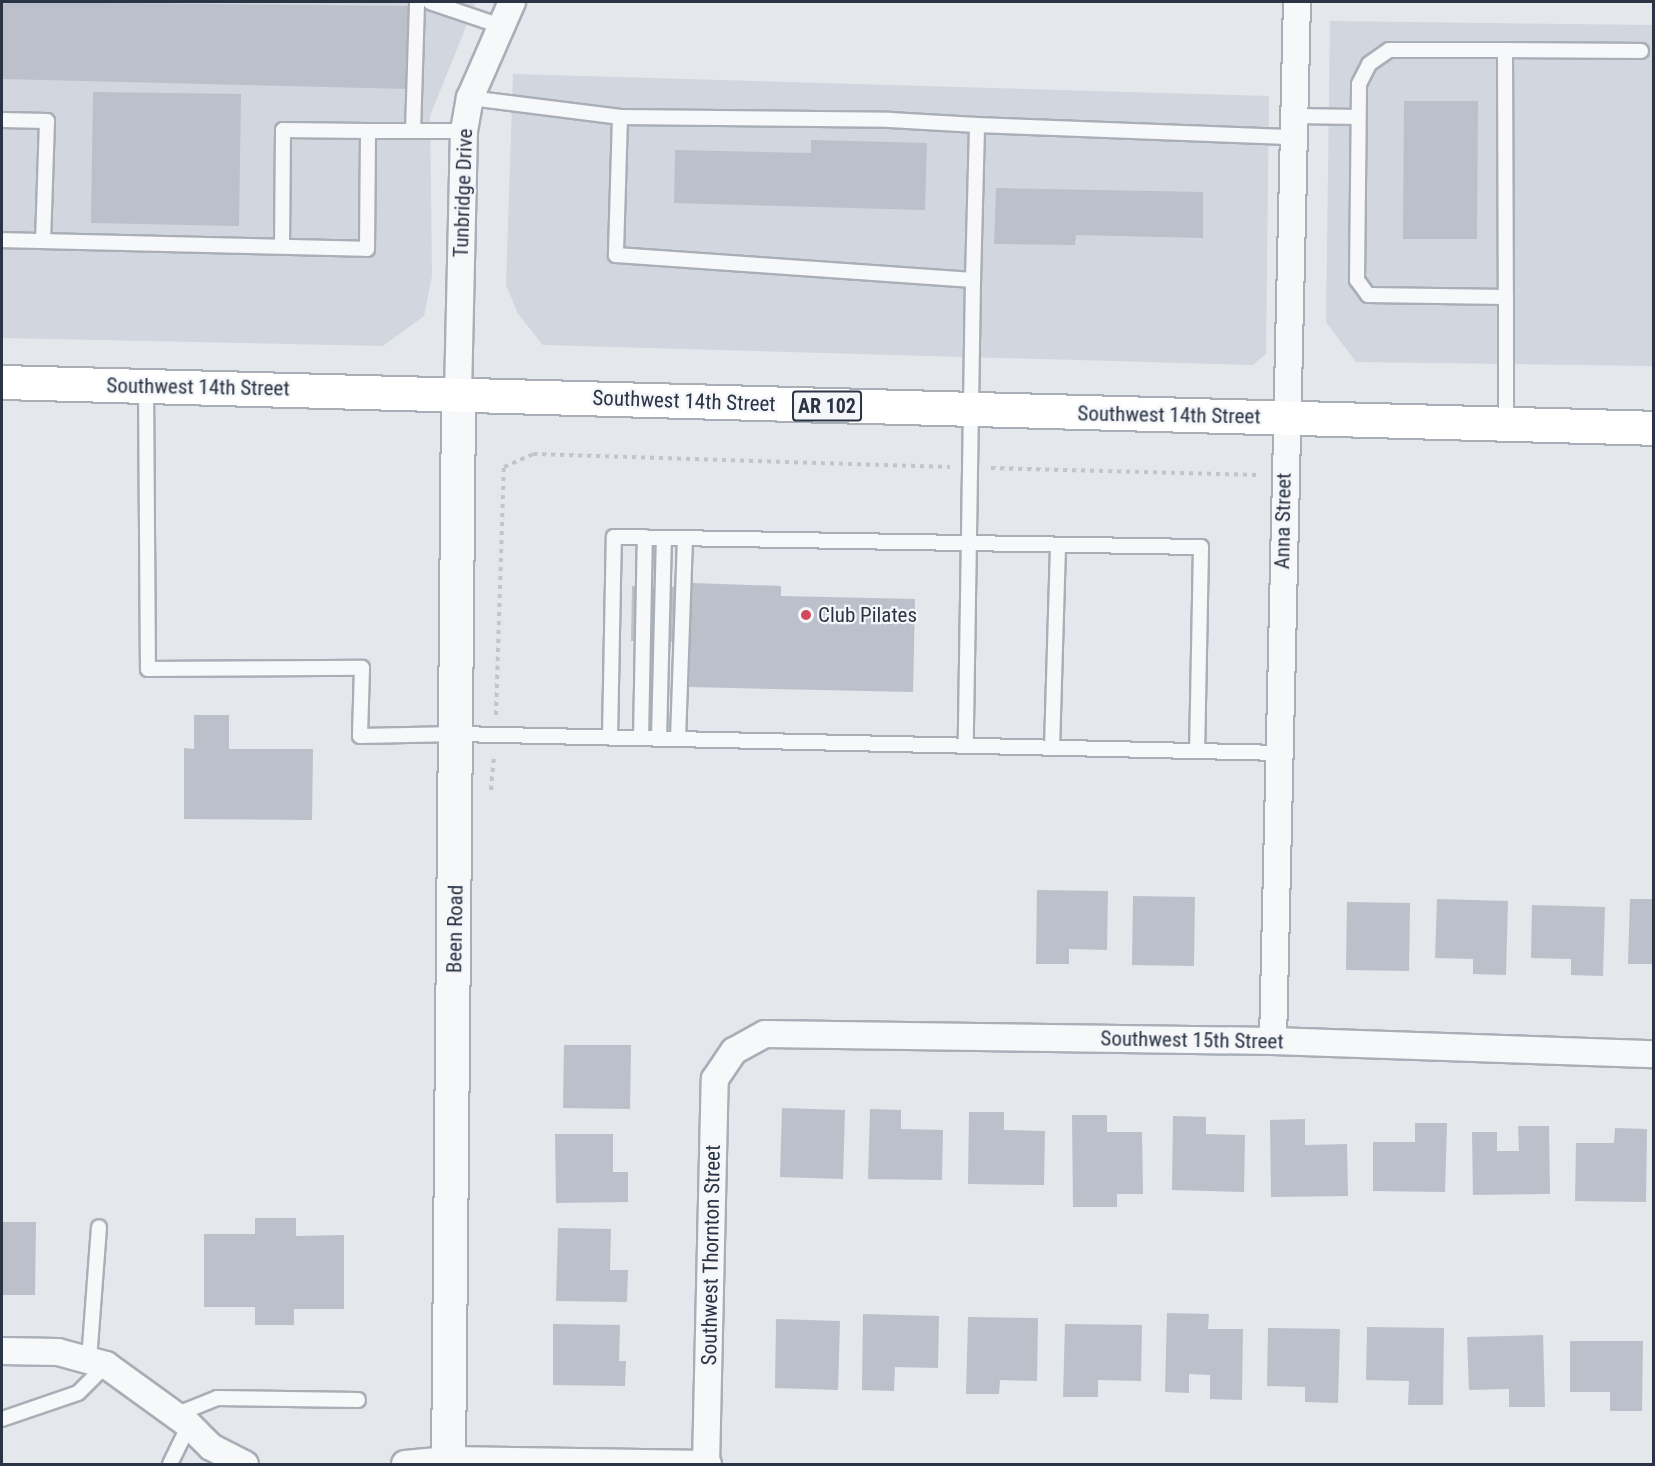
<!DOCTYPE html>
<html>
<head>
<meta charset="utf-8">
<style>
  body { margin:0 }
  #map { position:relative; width:1655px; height:1466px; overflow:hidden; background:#e4e7ec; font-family:"Roboto Condensed",sans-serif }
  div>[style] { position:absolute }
  .built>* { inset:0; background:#d2d6de }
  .building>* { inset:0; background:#bbc0ca }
  .path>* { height:4px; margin-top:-2px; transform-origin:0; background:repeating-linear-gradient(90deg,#c2c5cb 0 4.5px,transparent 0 9px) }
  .roads { filter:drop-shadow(2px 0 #a9aeb7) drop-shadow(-2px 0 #a9aeb7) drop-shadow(0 2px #a9aeb7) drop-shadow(0 -2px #a9aeb7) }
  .service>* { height:14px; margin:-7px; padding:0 7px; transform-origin:7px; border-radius:7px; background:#f7f8fa }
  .minor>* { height:26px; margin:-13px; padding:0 13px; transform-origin:13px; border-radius:13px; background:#f7f8fa }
  .tertiary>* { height:33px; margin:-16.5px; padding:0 16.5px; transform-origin:16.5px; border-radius:16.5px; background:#f7f8fa }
  .primary>* { height:33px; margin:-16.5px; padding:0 16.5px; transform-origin:16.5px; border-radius:16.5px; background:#fff }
  .dots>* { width:16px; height:16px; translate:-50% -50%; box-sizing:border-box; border:3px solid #f4f6f9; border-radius:50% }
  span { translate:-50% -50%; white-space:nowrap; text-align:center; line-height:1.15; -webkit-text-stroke:4.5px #f4f6f9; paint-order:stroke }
  .shield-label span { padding:2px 4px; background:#f4f6f9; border:2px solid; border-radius:4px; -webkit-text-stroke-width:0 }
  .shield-label { font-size:20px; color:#2b3445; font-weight:700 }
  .street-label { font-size:21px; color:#2b3445 }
  .poi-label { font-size:21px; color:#2b3445 }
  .left { translate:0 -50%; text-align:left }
  .frame { position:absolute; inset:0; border:3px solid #2b3445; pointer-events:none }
</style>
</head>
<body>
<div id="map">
  <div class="built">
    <div style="clip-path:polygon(2px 2px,476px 2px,430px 116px,432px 276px,424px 316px,383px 346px,2px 338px)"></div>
    <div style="clip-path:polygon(1330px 21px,1653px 25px,1653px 366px,1356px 362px,1326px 322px)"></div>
    <div style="clip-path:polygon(513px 74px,1269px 96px,1266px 354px,1253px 365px,543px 345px,518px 314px,506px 285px)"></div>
  </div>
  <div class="building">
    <div style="clip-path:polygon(2px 2px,411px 6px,409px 89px,2px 79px)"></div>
    <div style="clip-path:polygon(93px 92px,241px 94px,239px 226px,91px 223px)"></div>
    <div style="clip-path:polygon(1404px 101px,1478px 101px,1477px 239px,1403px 239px)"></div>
    <div style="clip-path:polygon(811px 140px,927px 143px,925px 210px,674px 203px,675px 150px,811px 153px)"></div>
    <div style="clip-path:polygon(996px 188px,1203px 192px,1203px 238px,1076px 235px,1075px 245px,994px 244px)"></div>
    <div style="clip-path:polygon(692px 583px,781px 586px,781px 596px,915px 599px,913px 692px,689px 687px,690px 642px,631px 641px,632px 586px,691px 587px)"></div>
    <div style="clip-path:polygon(194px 715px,229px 715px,229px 749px,313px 749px,312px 820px,184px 819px,184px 748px,194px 749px)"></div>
    <div style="clip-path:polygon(1037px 890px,1108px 891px,1107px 950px,1069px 949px,1069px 964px,1036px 964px)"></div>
    <div style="clip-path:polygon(1133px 896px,1195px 897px,1194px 966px,1132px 965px)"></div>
    <div style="clip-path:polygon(1437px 899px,1508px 901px,1506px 975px,1473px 974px,1473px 959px,1435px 958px)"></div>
    <div style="clip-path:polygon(1630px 899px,1654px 899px,1654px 964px,1628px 964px)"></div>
    <div style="clip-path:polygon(1347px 902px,1410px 903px,1409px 971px,1346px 970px)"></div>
    <div style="clip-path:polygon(1532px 905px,1605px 907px,1603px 976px,1571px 975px,1571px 959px,1531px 958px)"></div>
    <div style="clip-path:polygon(564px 1045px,631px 1045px,630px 1109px,563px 1108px)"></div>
    <div style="clip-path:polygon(782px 1108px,845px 1110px,843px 1179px,780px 1177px)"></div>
    <div style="clip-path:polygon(870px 1109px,901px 1110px,901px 1129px,943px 1130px,942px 1180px,868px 1179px)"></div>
    <div style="clip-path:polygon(969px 1112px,1004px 1112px,1004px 1130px,1045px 1131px,1044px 1185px,968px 1184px)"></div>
    <div style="clip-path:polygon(1072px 1115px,1107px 1115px,1107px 1132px,1142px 1132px,1143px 1194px,1117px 1194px,1117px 1207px,1073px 1207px)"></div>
    <div style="clip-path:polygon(1173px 1116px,1206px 1117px,1206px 1134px,1245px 1135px,1244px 1192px,1172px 1190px)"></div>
    <div style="clip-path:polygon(1305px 1119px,1305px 1145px,1347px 1144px,1348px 1196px,1271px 1197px,1270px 1120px)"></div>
    <div style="clip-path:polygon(1415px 1123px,1447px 1123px,1445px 1192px,1373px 1191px,1373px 1142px,1415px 1142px)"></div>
    <div style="clip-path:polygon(1518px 1126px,1549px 1126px,1550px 1194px,1473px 1195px,1472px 1132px,1497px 1132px,1497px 1151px,1519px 1151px)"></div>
    <div style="clip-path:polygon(1615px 1128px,1647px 1129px,1646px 1202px,1575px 1201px,1576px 1143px,1614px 1143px)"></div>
    <div style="clip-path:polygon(555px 1134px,613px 1134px,613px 1172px,628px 1172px,628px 1202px,556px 1203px)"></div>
    <div style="clip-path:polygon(255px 1218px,296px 1218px,296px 1236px,344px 1235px,344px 1309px,294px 1309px,294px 1325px,255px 1325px,255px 1307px,204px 1307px,204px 1234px,255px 1234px)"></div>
    <div style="clip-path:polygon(2px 1222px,36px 1222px,35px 1295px,2px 1295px)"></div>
    <div style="clip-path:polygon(558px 1228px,611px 1229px,610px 1270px,628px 1270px,627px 1302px,556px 1301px)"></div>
    <div style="clip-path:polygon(1167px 1313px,1209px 1314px,1208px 1329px,1243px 1329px,1242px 1400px,1210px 1399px,1210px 1375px,1189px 1374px,1189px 1393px,1165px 1392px)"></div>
    <div style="clip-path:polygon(863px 1314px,939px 1316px,938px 1368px,895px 1367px,894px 1391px,862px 1390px)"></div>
    <div style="clip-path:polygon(968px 1317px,1038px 1318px,1037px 1381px,1000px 1380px,999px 1394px,966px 1394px)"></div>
    <div style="clip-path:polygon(776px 1319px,840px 1321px,838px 1390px,775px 1388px)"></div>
    <div style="clip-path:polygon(553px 1324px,620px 1325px,619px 1361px,626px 1361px,625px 1386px,553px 1385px)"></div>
    <div style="clip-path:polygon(1065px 1324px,1142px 1325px,1141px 1381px,1098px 1380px,1098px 1397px,1063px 1397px)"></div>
    <div style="clip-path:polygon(1367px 1327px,1444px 1328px,1443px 1405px,1408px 1405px,1409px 1381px,1366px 1380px)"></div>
    <div style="clip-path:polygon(1268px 1328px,1340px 1329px,1338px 1403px,1305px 1402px,1305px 1387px,1267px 1386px)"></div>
    <div style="clip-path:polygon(1543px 1335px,1545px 1407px,1509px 1407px,1509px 1389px,1469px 1390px,1467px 1337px)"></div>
    <div style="clip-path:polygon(1570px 1341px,1643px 1341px,1642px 1411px,1610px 1411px,1610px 1392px,1570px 1392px)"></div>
  </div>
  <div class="path">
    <div style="left:991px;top:468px;width:268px;rotate:1.5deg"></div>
    <div style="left:496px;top:715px;width:248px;rotate:-88.2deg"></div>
    <div style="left:504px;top:467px;width:32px;rotate:-24deg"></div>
    <div style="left:533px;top:454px;width:417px;rotate:1.8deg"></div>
    <div style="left:491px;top:790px;width:35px;rotate:-85deg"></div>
  </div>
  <div class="roads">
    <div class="service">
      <div style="left:430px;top:2px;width:75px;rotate:18.7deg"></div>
      <div style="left:1505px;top:50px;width:136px;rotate:0.4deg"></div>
      <div style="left:470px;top:98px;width:151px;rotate:7.2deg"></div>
      <div style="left:620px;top:117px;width:138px;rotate:91.7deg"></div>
      <div style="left:616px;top:255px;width:358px;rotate:4deg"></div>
      <div style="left:973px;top:280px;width:466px;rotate:90.9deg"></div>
      <div style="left:1295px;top:116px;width:63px;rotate:0.9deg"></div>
      <div style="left:620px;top:117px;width:270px;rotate:0.6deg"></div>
      <div style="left:890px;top:120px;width:87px;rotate:3.3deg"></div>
      <div style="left:2px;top:120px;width:45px;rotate:1.3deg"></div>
      <div style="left:47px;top:121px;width:120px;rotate:91.9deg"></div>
      <div style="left:413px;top:131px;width:129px;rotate:-88.2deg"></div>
      <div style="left:2px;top:240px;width:365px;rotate:1.4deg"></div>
      <div style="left:367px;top:249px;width:118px;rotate:-89.5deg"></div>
      <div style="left:368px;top:131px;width:96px"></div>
      <div style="left:282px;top:246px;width:116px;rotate:-89.5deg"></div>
      <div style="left:283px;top:130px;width:85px;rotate:0.7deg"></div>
      <div style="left:973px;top:280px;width:155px;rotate:-88.5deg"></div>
      <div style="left:977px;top:125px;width:317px;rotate:2.2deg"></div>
      <div style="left:1506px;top:297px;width:138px;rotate:-179.2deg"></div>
      <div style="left:1368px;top:295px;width:19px;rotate:-126deg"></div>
      <div style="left:1357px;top:280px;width:196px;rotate:-89.4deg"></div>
      <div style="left:1359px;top:84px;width:22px;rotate:-63deg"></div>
      <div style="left:1369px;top:64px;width:24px;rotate:-35deg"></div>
      <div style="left:1389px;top:50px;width:116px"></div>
      <div style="left:1505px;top:50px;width:247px;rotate:89.8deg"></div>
      <div style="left:1506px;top:297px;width:127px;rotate:90deg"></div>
      <div style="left:146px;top:386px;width:283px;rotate:89.6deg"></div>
      <div style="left:148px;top:669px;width:214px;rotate:-0.3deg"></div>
      <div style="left:362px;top:668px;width:68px;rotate:91.7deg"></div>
      <div style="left:360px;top:736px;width:97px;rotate:-1.2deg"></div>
      <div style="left:457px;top:734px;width:822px;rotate:1.32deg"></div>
      <div style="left:610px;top:737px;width:200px;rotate:-88.9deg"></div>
      <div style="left:614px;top:537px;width:587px;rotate:0.98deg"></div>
      <div style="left:1201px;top:547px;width:204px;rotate:91.1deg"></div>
      <div style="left:641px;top:738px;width:201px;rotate:-88.9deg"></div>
      <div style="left:659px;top:739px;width:201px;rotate:-88.6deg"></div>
      <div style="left:678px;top:739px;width:201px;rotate:-88deg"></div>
      <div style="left:1052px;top:748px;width:203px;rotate:-88.3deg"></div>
      <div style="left:89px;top:1360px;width:133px;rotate:-85.7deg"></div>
      <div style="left:175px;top:1415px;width:45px;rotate:-22deg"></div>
      <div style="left:217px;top:1398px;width:141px;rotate:0.8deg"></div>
      <div style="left:2px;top:1419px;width:80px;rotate:-18.9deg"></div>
      <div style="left:78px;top:1393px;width:40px;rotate:-45deg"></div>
      <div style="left:170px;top:1464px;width:43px;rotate:-64deg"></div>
    </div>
    <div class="minor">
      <div style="left:458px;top:394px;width:263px;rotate:-88.7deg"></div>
      <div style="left:464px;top:131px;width:34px;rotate:-80deg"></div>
      <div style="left:470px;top:98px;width:105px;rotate:-66.4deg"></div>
      <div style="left:1273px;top:1041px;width:1039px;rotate:-88.68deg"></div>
      <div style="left:2px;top:1351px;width:56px;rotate:1deg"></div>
      <div style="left:58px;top:1352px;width:50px;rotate:15.2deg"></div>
      <div style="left:106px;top:1365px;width:102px;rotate:35.9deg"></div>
      <div style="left:189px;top:1425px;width:31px;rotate:45deg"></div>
      <div style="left:211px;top:1447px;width:38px;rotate:27deg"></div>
      <div style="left:405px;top:1464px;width:43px;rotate:-5.3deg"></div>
      <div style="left:448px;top:1460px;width:260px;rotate:0.9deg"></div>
      <div style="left:706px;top:1464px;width:385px;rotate:-88.7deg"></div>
      <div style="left:715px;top:1079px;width:34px;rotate:-56deg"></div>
      <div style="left:734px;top:1051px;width:35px;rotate:-29deg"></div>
      <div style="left:765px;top:1034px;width:508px;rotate:0.79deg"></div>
      <div style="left:1273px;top:1041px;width:381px;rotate:2deg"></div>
    </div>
    <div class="tertiary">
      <div style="left:448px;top:1464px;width:1070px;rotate:-89.46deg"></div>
    </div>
    <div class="primary">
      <div style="left:2px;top:382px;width:1653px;rotate:1.59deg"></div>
    </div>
  </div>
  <div class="dots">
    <div style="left:806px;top:615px;background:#d1495b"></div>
  </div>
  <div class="shield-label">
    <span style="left:827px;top:406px">AR 102</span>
  </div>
  <div class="street-label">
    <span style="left:463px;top:193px;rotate:-88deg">Tunbridge Drive</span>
    <span style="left:198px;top:387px;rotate:1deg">Southwest 14th Street</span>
    <span style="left:684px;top:401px;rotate:2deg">Southwest 14th Street</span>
    <span style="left:1169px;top:415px;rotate:1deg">Southwest 14th Street</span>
    <span style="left:1283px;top:521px;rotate:-89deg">Anna Street</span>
    <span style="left:455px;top:929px;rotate:-89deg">Been Road</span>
    <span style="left:1192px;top:1040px;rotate:1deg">Southwest 15th Street</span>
    <span style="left:711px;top:1255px;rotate:-89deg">Southwest Thornton Street</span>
  </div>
  <div class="poi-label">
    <span class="left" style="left:818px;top:615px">Club Pilates</span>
  </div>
  <div class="frame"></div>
</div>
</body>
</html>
